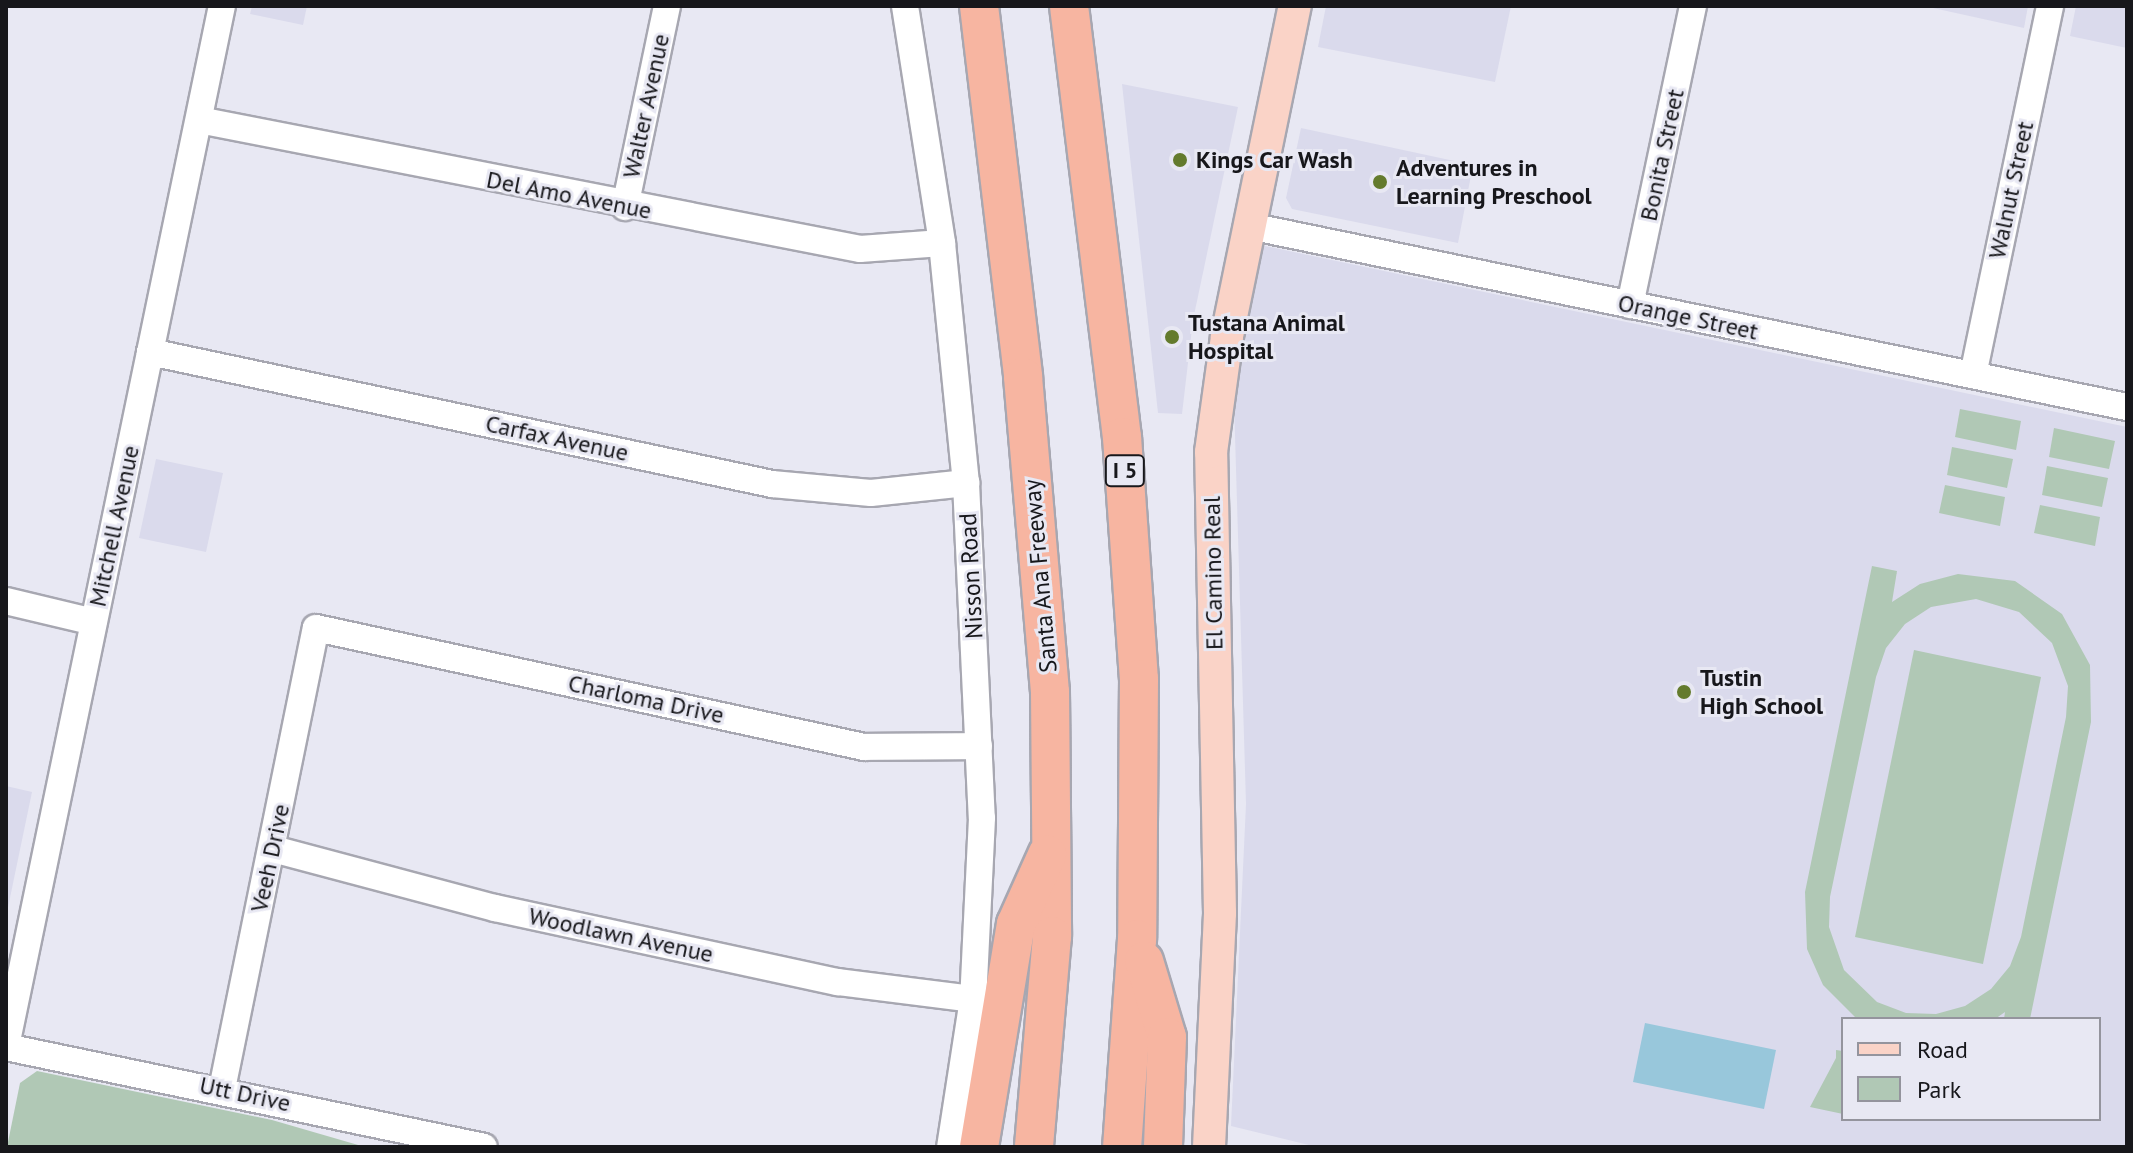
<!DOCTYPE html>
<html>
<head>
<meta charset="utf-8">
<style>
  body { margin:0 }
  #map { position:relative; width:2133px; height:1153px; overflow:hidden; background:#e8e8f3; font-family:"PT Sans",sans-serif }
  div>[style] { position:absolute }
  .built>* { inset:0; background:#dadaec }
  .green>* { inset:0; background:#b0c8b5 }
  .water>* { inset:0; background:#98c7db }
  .roads { filter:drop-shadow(2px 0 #a7a7b1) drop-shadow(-2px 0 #a7a7b1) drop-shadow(0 2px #a7a7b1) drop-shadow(0 -2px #a7a7b1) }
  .minor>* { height:26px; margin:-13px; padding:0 13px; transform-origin:13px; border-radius:13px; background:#fff }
  .major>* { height:32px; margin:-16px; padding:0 16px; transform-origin:16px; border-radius:16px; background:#fad3c7 }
  .highway>* { height:38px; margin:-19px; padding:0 19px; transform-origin:19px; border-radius:19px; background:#f7b5a1 }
  .dots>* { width:22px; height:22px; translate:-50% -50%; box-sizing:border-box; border:4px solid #e8e8f3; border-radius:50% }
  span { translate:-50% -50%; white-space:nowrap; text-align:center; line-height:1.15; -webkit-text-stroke:6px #e8e8f3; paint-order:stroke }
  .shield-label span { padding:2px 6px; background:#e8e8f3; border:2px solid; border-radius:6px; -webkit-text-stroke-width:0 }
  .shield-label { font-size:22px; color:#17171b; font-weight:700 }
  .street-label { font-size:24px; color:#17171b }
  .poi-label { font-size:24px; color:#17171b; font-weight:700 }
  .left { translate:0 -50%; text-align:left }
  .frame { position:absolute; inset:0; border:8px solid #17171b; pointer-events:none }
  .legend { position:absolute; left:1841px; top:1017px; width:260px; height:104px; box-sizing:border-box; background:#e8e8f3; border:2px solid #94949d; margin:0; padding:10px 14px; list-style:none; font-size:24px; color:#17171b }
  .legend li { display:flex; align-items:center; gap:16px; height:40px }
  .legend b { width:40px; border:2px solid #94949d }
</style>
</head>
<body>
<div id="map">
  <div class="built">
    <div style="clip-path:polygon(252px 6px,307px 6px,303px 25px,250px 14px)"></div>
    <div style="clip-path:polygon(1326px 6px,1511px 6px,1495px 82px,1318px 47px)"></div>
    <div style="clip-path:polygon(1924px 6px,2028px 6px,2024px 28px)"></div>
    <div style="clip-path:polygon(2076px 6px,2127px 6px,2127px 48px,2070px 36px)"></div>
    <div style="clip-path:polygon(1122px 84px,1238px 107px,1193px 320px,1182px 414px,1158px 413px)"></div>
    <div style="clip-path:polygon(1301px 128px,1473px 165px,1458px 243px,1292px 209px,1286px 198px)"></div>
    <div style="clip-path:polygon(evenodd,1260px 245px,2127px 427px,2127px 1147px,1317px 1147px,1231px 1126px,1246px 804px,1234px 402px,1260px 245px,1843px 1019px,2099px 1019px,2099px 1119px,1843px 1119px,1843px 1019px)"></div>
    <div style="clip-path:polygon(156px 459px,223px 473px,206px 552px,139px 538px)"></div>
    <div style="clip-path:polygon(6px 786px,32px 792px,6px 917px)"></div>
  </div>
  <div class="green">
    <div style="clip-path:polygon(1960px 409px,2021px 421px,2016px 450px,1955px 437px)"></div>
    <div style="clip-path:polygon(2054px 428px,2115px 441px,2109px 469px,2049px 457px)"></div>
    <div style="clip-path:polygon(1952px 447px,2013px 459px,2007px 488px,1947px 475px)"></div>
    <div style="clip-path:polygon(2047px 466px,2108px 478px,2102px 507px,2042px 495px)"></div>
    <div style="clip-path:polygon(1945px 485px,2005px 497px,2000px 526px,1939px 513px)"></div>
    <div style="clip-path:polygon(2040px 505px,2100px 517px,2095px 546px,2034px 533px)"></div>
    <div style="clip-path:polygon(evenodd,1872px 566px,1897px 571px,1892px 602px,1920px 584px,1958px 574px,2015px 581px,2062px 614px,2090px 665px,2091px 722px,2030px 1019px,2004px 1019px,2005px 1012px,1995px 1019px,1857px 1019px,1823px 985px,1807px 949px,1805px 892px,1872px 566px,1976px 599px,2019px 612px,2052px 643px,2068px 686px,2066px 717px,2021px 937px,2010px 966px,1991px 989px,1965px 1006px,1936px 1014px,1906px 1013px,1877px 1002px,1844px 970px,1829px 927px,1830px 897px,1876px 677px,1886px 648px,1905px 624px,1931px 607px,1976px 599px)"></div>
    <div style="clip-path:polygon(1914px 650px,2041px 677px,1983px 964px,1855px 937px)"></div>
    <div style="clip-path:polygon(1836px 1050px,1843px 1051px,1843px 1114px,1810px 1107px,1836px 1058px)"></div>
    <div style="clip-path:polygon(37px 1071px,272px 1120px,365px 1147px,7px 1147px,20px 1083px)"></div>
  </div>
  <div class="water">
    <div style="clip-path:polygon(1645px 1023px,1776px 1050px,1764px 1109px,1633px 1082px)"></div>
  </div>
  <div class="roads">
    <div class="minor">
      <div style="left:905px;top:6px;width:240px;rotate:81.1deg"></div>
      <div style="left:942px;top:243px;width:241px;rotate:84.3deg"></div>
      <div style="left:966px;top:483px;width:335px;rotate:87.3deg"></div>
      <div style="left:982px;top:818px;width:181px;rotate:92.8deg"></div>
      <div style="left:973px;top:999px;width:150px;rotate:98.8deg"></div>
      <div style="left:199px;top:120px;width:673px;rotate:11.04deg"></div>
      <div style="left:860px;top:249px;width:82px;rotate:-4.2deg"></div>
      <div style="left:625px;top:207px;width:205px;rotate:-78.2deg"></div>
      <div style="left:1249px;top:226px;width:896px;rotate:11.65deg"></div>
      <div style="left:1630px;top:305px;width:306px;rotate:-78.1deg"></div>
      <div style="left:150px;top:352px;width:636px;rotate:11.98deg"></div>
      <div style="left:772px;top:484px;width:99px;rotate:5.2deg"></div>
      <div style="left:871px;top:493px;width:96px;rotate:-6deg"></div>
      <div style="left:1973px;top:375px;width:377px;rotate:-78.2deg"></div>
      <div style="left:6px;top:601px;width:90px;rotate:13.4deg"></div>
      <div style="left:273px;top:849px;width:230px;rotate:14.9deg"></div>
      <div style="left:495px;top:908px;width:351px;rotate:12.2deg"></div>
      <div style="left:838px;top:982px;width:136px;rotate:7.2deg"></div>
      <div style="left:6px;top:1046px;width:1062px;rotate:-78.27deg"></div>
      <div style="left:6px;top:1047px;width:488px;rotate:11.8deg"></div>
      <div style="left:222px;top:1089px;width:470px;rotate:-78.5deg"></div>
      <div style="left:316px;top:628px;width:561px;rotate:12.25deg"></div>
      <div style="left:864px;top:747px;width:115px;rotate:-0.5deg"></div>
    </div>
    <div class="major">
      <div style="left:1209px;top:1147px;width:234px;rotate:-87.3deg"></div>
      <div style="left:1220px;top:913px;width:461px;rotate:-91.1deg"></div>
      <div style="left:1211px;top:452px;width:117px;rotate:-82.1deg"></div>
      <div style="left:1227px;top:336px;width:337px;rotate:-78.4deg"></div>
    </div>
    <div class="highway">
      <div style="left:979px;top:6px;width:374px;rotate:83.2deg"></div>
      <div style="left:1023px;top:377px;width:316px;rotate:85.1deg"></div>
      <div style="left:1050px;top:692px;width:244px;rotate:89.5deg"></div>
      <div style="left:1052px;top:936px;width:212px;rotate:94.9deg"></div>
      <div style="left:1069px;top:6px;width:434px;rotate:83deg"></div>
      <div style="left:1122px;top:437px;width:243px;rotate:86deg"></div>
      <div style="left:1139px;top:679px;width:260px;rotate:90.4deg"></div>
      <div style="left:1137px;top:939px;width:209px;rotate:94.1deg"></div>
      <div style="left:1144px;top:961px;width:79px;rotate:73.2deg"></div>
      <div style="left:1167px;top:1037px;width:110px;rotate:92.1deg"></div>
      <div style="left:979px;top:1147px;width:226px;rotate:-80.6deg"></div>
      <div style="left:1016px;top:924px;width:76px;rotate:-65.8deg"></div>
    </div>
  </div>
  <div class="dots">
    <div style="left:1180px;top:160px;background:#647b2d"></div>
    <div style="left:1380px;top:182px;background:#647b2d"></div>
    <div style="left:1172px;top:337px;background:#647b2d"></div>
    <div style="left:1684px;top:692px;background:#647b2d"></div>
  </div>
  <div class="shield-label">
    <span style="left:1125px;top:471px">I 5</span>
  </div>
  <div class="street-label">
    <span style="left:646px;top:106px;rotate:-78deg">Walter Avenue</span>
    <span style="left:1662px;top:155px;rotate:-78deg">Bonita Street</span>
    <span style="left:2011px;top:190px;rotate:-78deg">Walnut Street</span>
    <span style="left:569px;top:195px;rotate:11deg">Del Amo Avenue</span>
    <span style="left:1688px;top:317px;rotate:12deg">Orange Street</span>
    <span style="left:557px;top:438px;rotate:12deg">Carfax Avenue</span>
    <span style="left:114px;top:526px;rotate:-78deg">Mitchell Avenue</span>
    <span style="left:1213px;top:573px;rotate:-91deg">El Camino Real</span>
    <span style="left:971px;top:576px;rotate:-93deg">Nisson Road</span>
    <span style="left:1040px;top:576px;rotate:-95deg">Santa Ana Freeway</span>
    <span style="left:646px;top:699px;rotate:12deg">Charloma Drive</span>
    <span style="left:270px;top:858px;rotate:-78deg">Veeh Drive</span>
    <span style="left:621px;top:935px;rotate:12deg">Woodlawn Avenue</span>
    <span style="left:245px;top:1094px;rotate:12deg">Utt Drive</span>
  </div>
  <div class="poi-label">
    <span class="left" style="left:1196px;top:160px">Kings Car Wash</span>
    <span class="left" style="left:1396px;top:182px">Adventures in<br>Learning Preschool</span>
    <span class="left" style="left:1188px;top:337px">Tustana Animal<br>Hospital</span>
    <span class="left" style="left:1700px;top:692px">Tustin<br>High School</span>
  </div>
  <div class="frame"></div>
  <ul class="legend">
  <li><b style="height:10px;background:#fad3c7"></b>Road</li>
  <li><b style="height:22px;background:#b0c8b5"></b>Park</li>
  </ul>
</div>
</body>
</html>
